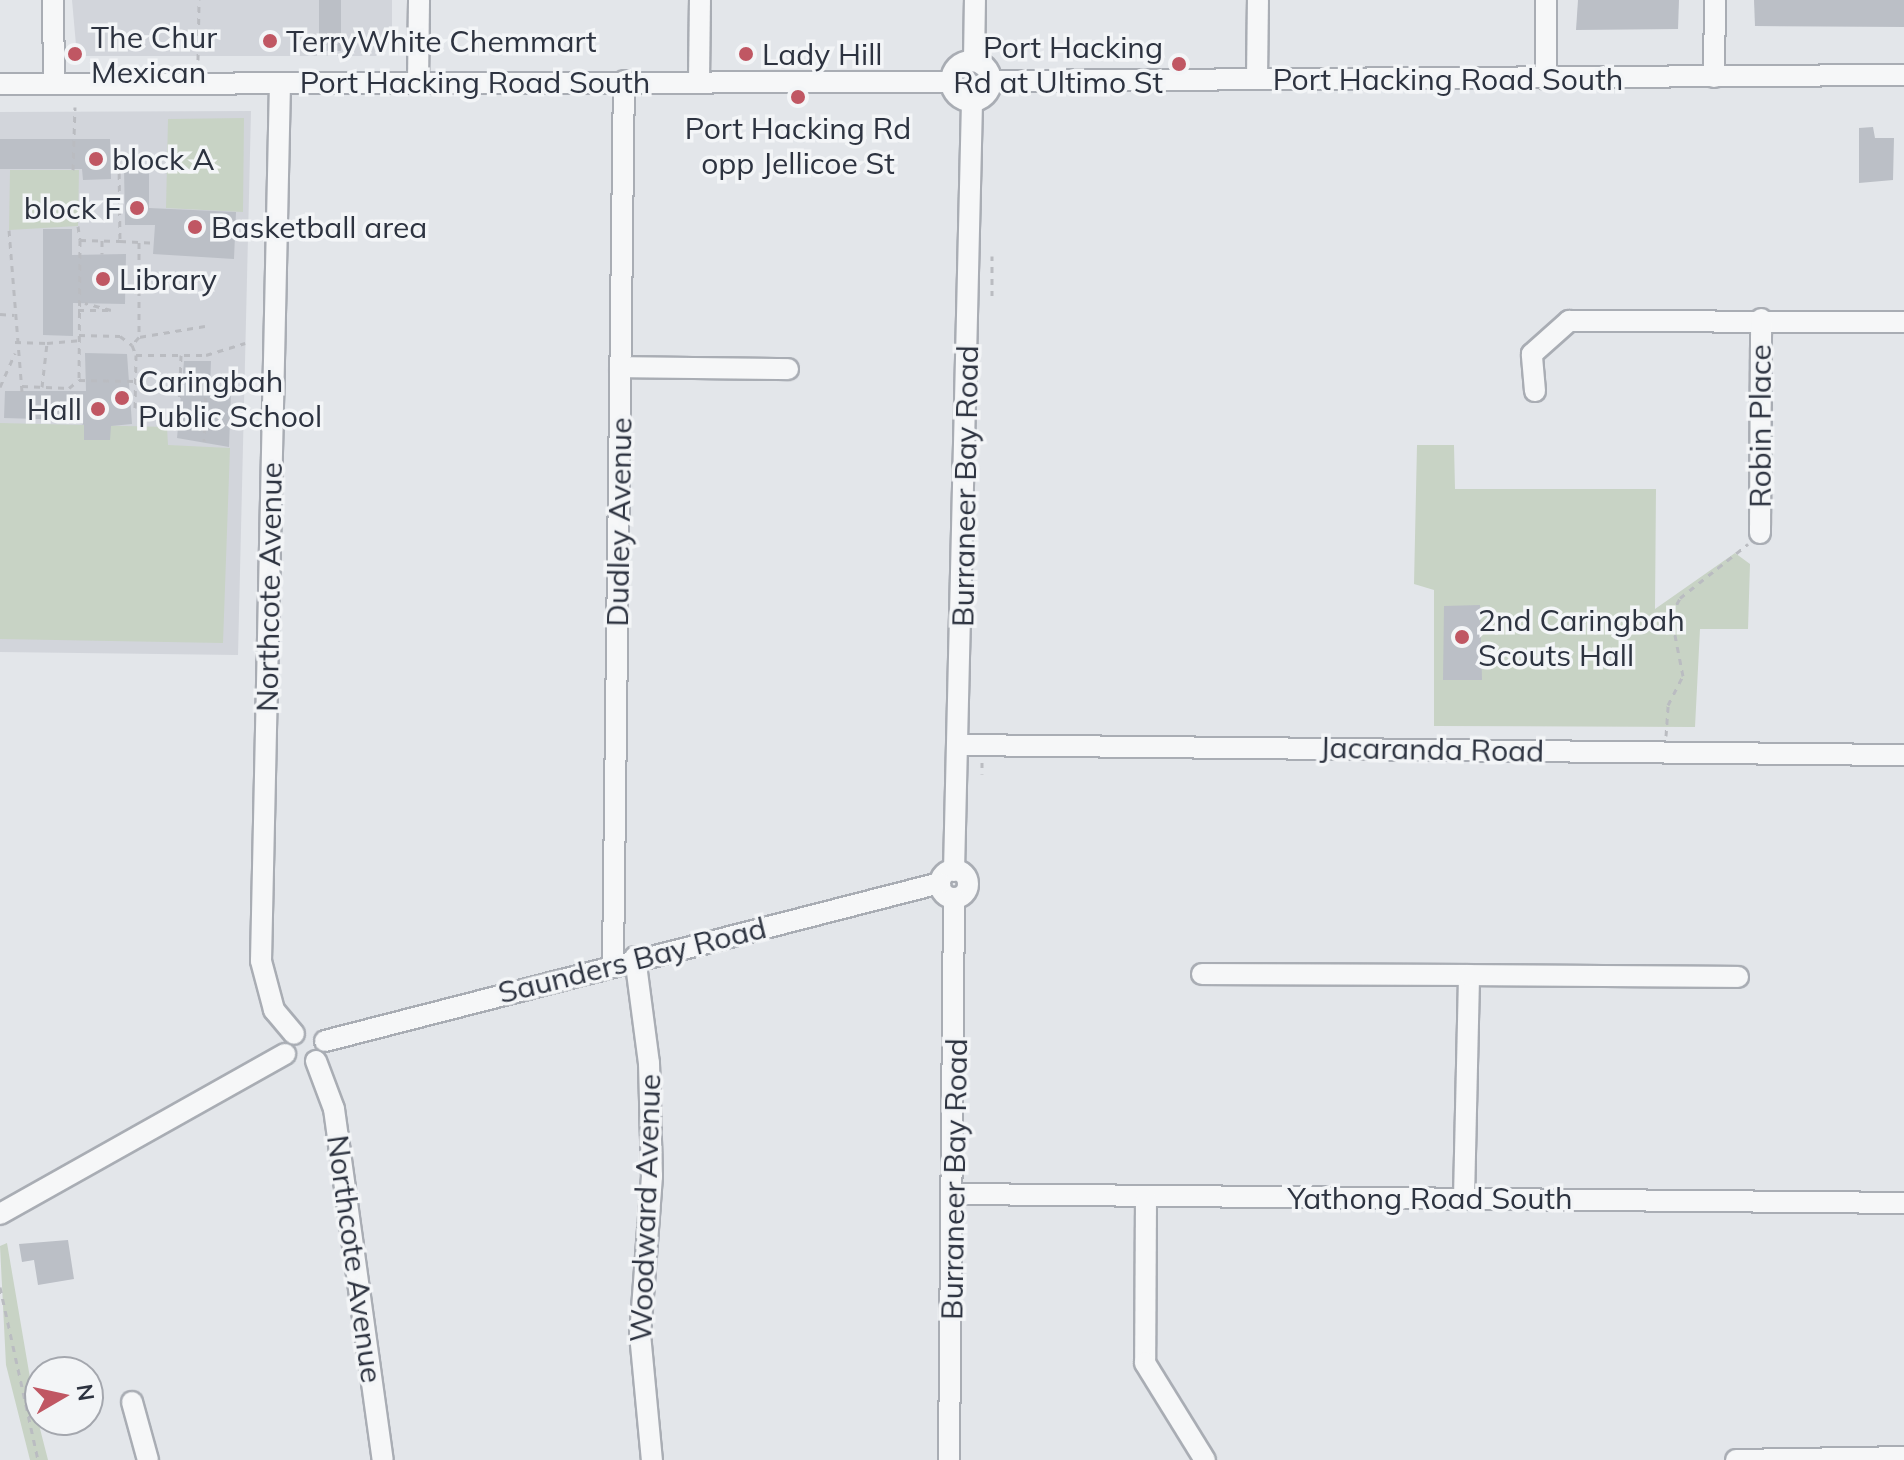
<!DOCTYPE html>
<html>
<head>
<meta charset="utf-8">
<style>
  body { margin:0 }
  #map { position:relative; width:1904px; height:1460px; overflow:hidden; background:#e3e6ea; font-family:Mulish,sans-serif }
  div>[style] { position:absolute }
  .built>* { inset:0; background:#d2d5db }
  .green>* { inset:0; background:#c8d3c5 }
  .building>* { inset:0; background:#bbbfc6 }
  .path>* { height:3px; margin-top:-1.5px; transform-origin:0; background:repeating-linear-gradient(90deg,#babcc1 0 6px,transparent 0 12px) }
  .roads { filter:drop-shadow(2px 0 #a9adb4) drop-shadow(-2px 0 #a9adb4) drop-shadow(0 2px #a9adb4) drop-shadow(0 -2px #a9adb4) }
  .minor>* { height:20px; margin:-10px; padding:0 10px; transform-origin:10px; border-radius:10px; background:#f6f7f8 }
  .minor>.ring { margin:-10px; padding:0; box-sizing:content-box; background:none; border:20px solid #f6f7f8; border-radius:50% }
  .dots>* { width:22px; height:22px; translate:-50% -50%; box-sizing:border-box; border:4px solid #f3f5f7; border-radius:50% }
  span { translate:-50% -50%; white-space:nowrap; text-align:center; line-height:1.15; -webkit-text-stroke:7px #f3f5f7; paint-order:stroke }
  .poi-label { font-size:30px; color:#2d3340 }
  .left { translate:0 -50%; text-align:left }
  .right { translate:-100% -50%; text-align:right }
  .street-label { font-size:30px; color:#2d3340 }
  .north { position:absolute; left:24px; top:1356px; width:80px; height:80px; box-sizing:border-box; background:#f3f5f7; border:2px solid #a4a7ae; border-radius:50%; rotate:81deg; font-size:22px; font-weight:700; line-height:32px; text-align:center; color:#2d3340 }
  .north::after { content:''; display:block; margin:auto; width:28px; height:36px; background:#c05763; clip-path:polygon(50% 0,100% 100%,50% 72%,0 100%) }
</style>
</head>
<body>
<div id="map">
  <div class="built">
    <div style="clip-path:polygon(72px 0,392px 0,392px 40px,376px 56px,77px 56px)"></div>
    <div style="clip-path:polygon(251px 111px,238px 655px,0 652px,0 112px)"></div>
  </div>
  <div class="green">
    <div style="clip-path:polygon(244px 118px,243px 212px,166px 208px,168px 119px)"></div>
    <div style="clip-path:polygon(10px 170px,79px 170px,78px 226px,9px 230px)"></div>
    <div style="clip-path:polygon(0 423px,167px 427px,168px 445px,230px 448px,223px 643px,0 639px)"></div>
    <div style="clip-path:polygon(1417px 445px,1454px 445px,1455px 489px,1656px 489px,1655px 609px,1735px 553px,1750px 564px,1748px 629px,1700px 629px,1695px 727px,1434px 726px,1434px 590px,1414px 584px)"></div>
    <div style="clip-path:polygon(7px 1243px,36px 1413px,48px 1460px,30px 1460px,6px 1365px,0 1246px)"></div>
  </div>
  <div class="building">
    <div style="clip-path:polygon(319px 0,341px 0,341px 51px,319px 51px)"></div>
    <div style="clip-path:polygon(1578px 0,1679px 0,1678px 29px,1576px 30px)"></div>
    <div style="clip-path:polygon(1754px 0,1904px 0,1904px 27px,1755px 26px)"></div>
    <div style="clip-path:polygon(1873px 127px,1875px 138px,1894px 138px,1893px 180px,1859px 183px,1859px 128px)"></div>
    <div style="clip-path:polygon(0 139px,110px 139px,111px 179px,83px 180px,82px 169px,0 169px)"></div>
    <div style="clip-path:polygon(149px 167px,149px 208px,236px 212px,234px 259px,153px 254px,155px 225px,125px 225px,124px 168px)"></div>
    <div style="clip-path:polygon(43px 229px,72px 229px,72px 255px,126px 254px,125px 304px,73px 303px,73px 336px,43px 335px)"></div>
    <div style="clip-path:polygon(85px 353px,127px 354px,132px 424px,111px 426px,110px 440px,84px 440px,84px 425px,71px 420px,4px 418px,5px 391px,86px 391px)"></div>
    <div style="clip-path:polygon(184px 361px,211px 361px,210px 390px,231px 391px,229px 447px,177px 438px)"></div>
    <div style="clip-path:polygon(1480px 605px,1482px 680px,1443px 680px,1444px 606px)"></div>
    <div style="clip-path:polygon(68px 1240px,74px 1279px,38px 1285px,34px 1260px,22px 1262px,19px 1244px)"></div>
  </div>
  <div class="path">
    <div style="left:198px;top:60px;width:60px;rotate:-89deg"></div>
    <div style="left:119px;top:161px;width:80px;rotate:89.3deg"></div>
    <div style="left:120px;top:241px;width:34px;rotate:3deg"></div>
    <div style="left:73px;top:170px;width:63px;rotate:-88.2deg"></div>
    <div style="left:78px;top:226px;width:14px;rotate:82deg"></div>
    <div style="left:80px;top:240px;width:40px;rotate:1.4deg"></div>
    <div style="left:9px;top:230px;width:162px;rotate:85.4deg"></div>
    <div style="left:80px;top:240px;width:140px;rotate:90.4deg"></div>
    <div style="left:79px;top:380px;width:57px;rotate:1deg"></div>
    <div style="left:102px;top:240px;width:14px;rotate:90deg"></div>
    <div style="left:139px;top:242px;width:95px;rotate:90deg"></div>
    <div style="left:992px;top:296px;width:40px;rotate:-90deg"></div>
    <div style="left:78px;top:310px;width:33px"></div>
    <div style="left:111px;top:310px;width:27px;rotate:-165deg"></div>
    <div style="left:0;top:314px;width:14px;rotate:4deg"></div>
    <div style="left:205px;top:326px;width:67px;rotate:170.5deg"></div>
    <div style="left:139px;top:337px;width:11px;rotate:131deg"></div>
    <div style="left:132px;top:345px;width:11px;rotate:68deg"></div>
    <div style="left:136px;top:355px;width:70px"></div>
    <div style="left:206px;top:355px;width:41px;rotate:-17.1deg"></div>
    <div style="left:79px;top:335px;width:41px;rotate:1.4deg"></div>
    <div style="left:120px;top:336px;width:15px;rotate:37deg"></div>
    <div style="left:15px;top:342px;width:32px;rotate:2deg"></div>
    <div style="left:181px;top:355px;width:58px;rotate:92deg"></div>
    <div style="left:179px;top:413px;width:26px;rotate:4deg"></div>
    <div style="left:205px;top:415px;width:26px;rotate:92deg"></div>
    <div style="left:22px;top:386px;width:47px;rotate:2.4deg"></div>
    <div style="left:69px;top:388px;width:13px;rotate:-39deg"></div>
    <div style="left:0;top:387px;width:37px;rotate:-66deg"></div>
    <div style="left:42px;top:387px;width:44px;rotate:-83.5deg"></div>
    <div style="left:47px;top:343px;width:32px;rotate:-5deg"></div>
    <div style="left:135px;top:408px;width:53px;rotate:-88.9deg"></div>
    <div style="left:205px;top:415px;width:27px;rotate:-88deg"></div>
    <div style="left:1666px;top:736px;width:31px;rotate:-86deg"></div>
    <div style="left:1668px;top:705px;width:33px;rotate:-63deg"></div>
    <div style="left:1683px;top:676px;width:62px;rotate:-101.1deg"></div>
    <div style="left:1671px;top:615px;width:19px;rotate:-62deg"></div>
    <div style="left:1680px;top:598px;width:87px;rotate:-38.5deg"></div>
    <div style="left:982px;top:762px;width:12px;rotate:90deg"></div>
    <div style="left:0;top:1287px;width:177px;rotate:77.6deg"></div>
  </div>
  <div class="roads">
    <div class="minor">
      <div style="left:53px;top:0;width:83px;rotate:89.3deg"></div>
      <div class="ring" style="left:951px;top:61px;width:20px;height:20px"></div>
      <div style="left:974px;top:61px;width:61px;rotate:-89.1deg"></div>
      <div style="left:1714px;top:77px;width:77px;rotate:-89.3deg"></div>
      <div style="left:1257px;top:79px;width:79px;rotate:-89.3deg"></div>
      <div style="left:1546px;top:79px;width:79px;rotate:-90deg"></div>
      <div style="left:699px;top:80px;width:80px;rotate:-89.3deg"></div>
      <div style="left:991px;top:81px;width:913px;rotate:-0.38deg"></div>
      <div style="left:280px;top:83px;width:878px;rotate:91.24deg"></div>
      <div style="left:261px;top:961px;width:51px;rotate:75.1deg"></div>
      <div style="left:274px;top:1010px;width:31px;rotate:50deg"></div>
      <div style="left:418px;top:83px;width:83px;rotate:-89.3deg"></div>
      <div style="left:0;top:84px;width:951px;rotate:-0.12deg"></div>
      <div style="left:620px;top:367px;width:168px;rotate:0.7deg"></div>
      <div style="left:1535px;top:391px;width:37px;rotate:-95deg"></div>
      <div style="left:1532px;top:354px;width:50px;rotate:-41.7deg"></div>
      <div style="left:1569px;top:321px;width:335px;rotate:0.2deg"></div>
      <div style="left:1760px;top:533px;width:214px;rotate:-89.7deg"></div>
      <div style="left:959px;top:745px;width:945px;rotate:0.61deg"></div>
      <div class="ring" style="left:940px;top:870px;width:8px;height:8px"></div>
      <div style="left:954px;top:871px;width:769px;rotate:-88.66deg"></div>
      <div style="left:635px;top:957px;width:107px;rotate:82.5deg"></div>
      <div style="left:649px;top:1063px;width:113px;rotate:88.5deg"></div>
      <div style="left:652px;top:1176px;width:158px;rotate:94.3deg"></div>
      <div style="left:640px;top:1334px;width:127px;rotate:84.6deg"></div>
      <div style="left:613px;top:963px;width:882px;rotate:-89.29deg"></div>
      <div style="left:1202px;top:974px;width:267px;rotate:0.2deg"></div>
      <div style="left:325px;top:1041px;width:635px;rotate:-14.41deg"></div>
      <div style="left:316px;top:1061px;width:51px;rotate:69.4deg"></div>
      <div style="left:334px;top:1109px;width:354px;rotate:82.1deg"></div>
      <div style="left:956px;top:1194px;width:948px;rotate:0.54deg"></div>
      <div style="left:1146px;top:1198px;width:165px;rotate:90.3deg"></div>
      <div style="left:1145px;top:1363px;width:114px;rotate:58.3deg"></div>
      <div style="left:1464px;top:1198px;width:223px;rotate:-88.7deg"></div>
      <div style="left:1469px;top:975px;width:269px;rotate:0.4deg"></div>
      <div style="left:0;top:1214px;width:327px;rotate:-29.3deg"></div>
      <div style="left:132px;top:1402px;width:60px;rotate:74.6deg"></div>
      <div style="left:949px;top:1460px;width:562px;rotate:-89.49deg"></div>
      <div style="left:1736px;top:1460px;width:168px;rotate:-1deg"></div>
    </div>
  </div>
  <div class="dots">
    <div style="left:270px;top:41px;background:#c05763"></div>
    <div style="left:75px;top:54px;background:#c05763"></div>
    <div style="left:746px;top:54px;background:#c05763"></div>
    <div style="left:1179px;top:64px;background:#c05763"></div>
    <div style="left:798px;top:97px;background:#c05763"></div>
    <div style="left:96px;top:159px;background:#c05763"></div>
    <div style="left:137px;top:208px;background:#c05763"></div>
    <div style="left:195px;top:227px;background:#c05763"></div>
    <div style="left:103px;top:279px;background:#c05763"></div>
    <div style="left:122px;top:398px;background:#c05763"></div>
    <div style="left:98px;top:409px;background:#c05763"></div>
    <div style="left:1462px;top:637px;background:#c05763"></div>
  </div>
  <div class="poi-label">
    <span class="left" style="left:91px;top:54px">The Chur<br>Mexican</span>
    <span class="left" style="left:286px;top:41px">TerryWhite Chemmart</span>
    <span class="right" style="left:1163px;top:64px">Port Hacking<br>Rd at Ultimo St</span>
    <span class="left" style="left:762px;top:54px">Lady Hill</span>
    <span style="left:798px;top:145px">Port Hacking Rd<br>opp Jellicoe St</span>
    <span class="left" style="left:112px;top:159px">block A</span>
    <span class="right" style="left:121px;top:208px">block F</span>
    <span class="left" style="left:211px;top:227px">Basketball area</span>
    <span class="left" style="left:119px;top:279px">Library</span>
    <span class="left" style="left:138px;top:398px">Caringbah<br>Public School</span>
    <span class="right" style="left:82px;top:409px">Hall</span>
    <span class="left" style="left:1478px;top:637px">2nd Caringbah<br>Scouts Hall</span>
  </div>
  <div class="street-label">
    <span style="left:1448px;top:79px">Port Hacking Road South</span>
    <span style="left:475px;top:82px">Port Hacking Road South</span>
    <span style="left:1760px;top:426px;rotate:-90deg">Robin Place</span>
    <span style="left:965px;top:486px;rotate:-89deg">Burraneer Bay Road</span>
    <span style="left:619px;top:522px;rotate:-89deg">Dudley Avenue</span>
    <span style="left:269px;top:587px;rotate:-89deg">Northcote Avenue</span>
    <span style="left:1432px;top:749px;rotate:1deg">Jacaranda Road</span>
    <span style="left:632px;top:960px;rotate:-14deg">Saunders Bay Road</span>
    <span style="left:954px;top:1179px;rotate:-89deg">Burraneer Bay Road</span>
    <span style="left:1430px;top:1198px">Yathong Road South</span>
    <span style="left:645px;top:1208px;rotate:-88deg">Woodward Avenue</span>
    <span style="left:355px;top:1259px;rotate:82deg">Northcote Avenue</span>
  </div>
  <div class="north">N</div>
</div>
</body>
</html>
